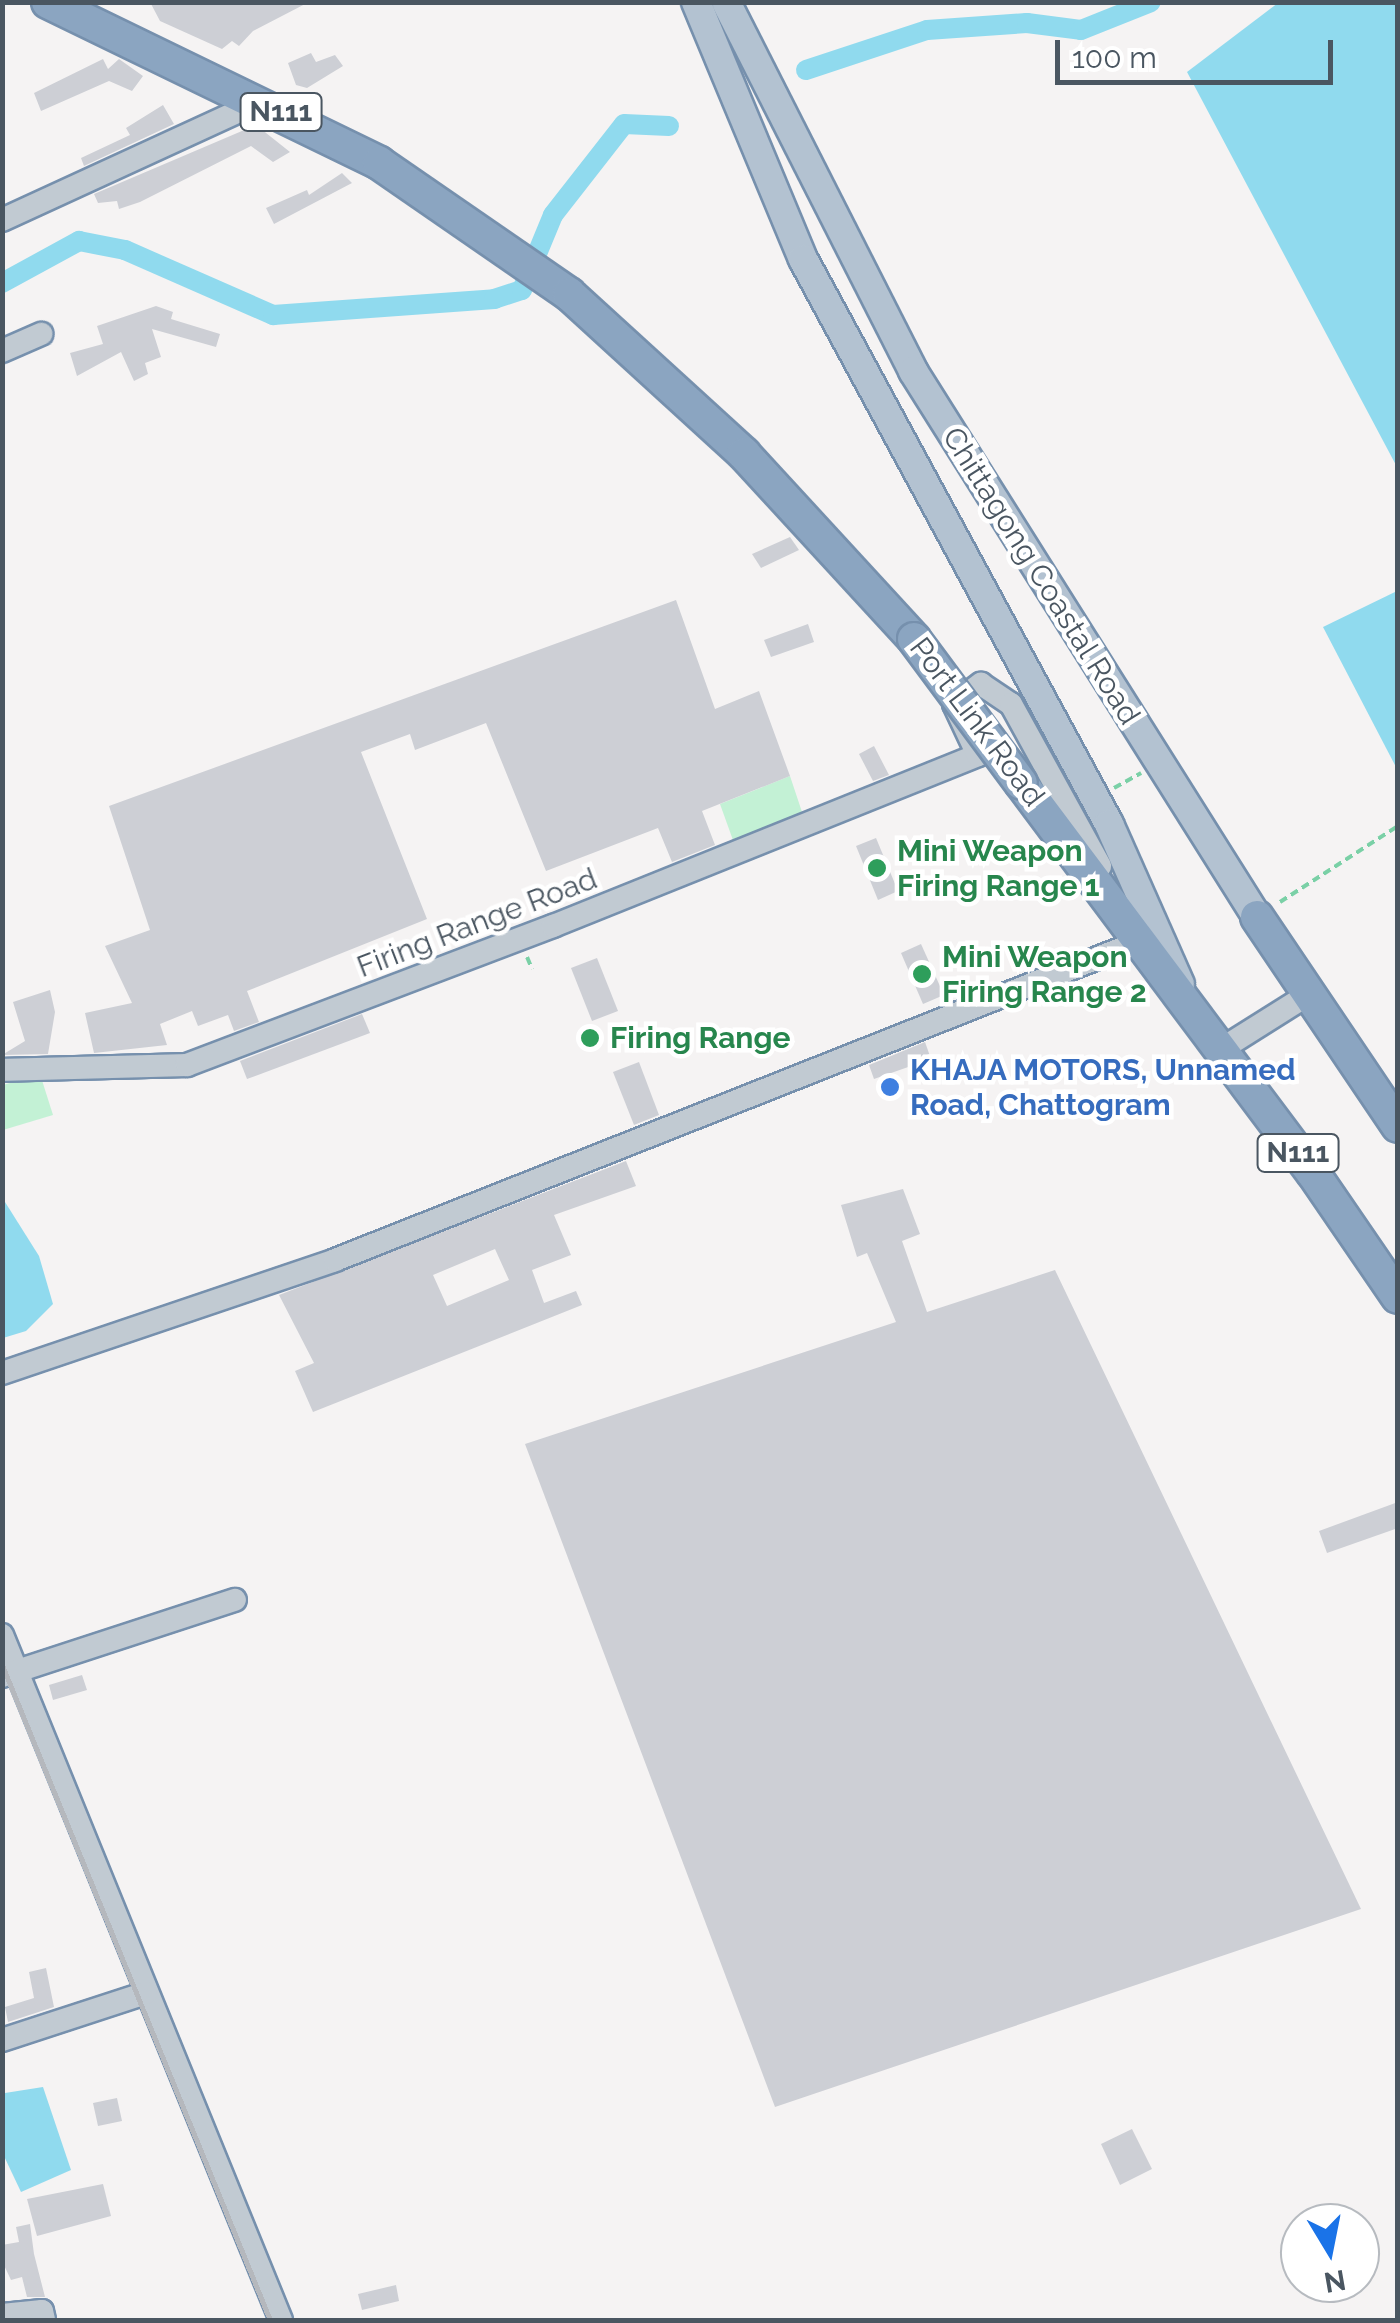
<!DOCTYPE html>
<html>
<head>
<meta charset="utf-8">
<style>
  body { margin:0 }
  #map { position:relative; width:1400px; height:2323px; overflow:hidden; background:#f5f3f3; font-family:Raleway,sans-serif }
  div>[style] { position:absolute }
  .green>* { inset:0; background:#c3f1d5 }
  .water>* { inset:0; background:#90daee }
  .canal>* { height:20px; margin:-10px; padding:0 10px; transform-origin:10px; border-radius:10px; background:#90daee }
  .building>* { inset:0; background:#cdcfd5 }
  .path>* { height:4px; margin-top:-2px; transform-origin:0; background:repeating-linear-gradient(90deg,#7ad0a6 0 8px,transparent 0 13px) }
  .roads { filter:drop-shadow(2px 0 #7690ad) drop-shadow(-2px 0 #7690ad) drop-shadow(0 2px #7690ad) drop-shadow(0 -2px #7690ad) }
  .minor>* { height:22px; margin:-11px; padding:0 11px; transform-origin:11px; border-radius:11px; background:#c1cad2 }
  .major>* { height:28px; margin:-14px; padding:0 14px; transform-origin:14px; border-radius:14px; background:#b3c2d1 }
  .highway>* { height:32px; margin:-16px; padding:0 16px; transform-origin:16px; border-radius:16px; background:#8ba5c1 }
  .rail>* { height:5px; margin:-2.5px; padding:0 2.5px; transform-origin:2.5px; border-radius:2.5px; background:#b5b8bd }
  .bridges { filter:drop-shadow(2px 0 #7690ad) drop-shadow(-2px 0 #7690ad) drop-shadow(0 2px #7690ad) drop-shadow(0 -2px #7690ad) }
  .highway-bridge>* { height:32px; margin:-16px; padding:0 16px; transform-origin:16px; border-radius:16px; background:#8ba5c1 }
  .dots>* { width:28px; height:28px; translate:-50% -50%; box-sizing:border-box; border:5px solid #fff; border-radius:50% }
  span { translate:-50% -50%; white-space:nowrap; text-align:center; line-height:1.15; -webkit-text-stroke:9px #fff; paint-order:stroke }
  .shield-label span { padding:2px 8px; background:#fff; border:2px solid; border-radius:8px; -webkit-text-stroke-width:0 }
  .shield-label { font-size:28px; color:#4a5661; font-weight:700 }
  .street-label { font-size:30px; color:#4a5661 }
  .leisure-label { font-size:30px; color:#27864d; font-weight:700 }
  .left { translate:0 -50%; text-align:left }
  .shop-label { font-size:30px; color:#366cbe; font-weight:700 }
  .frame { position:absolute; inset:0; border:5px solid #4a5661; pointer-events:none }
  .north { position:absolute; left:1280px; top:2203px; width:100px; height:100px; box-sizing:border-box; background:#fff; border:2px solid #b7bbc0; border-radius:50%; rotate:170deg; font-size:28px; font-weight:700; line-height:40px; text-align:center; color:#4a5661 }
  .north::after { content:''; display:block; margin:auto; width:35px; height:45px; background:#1a73e8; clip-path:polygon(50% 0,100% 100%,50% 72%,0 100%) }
  .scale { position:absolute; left:1055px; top:40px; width:278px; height:45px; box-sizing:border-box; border:5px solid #4a5661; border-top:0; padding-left:12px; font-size:30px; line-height:35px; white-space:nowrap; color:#4a5661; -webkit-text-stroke:8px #fff; paint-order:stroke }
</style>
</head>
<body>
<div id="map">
  <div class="green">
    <div style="clip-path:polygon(790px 776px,803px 815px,734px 843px,720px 804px)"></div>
    <div style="clip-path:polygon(40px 1074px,53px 1115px,3px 1130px,3px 1085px)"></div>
  </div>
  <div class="water">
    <div style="clip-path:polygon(1278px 3px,1397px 3px,1397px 467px,1187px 72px)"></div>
    <div style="clip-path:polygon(1397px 591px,1397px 769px,1323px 627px)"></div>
    <div style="clip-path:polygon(5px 1202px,39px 1256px,53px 1304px,26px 1331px,3px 1338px)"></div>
    <div style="clip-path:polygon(43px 2087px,71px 2170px,21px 2192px,3px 2154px,3px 2102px,5px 2093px)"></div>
  </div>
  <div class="canal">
    <div style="left:806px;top:70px;width:127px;rotate:-18.3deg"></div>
    <div style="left:927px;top:30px;width:100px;rotate:-4deg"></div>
    <div style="left:1027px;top:23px;width:54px;rotate:7.4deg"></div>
    <div style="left:1081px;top:30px;width:75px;rotate:-21.8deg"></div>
    <div style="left:2px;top:283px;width:88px;rotate:-28.6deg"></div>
    <div style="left:79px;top:241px;width:47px;rotate:11.1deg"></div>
    <div style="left:125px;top:250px;width:162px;rotate:23.7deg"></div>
    <div style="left:273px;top:315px;width:222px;rotate:-4.1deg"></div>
    <div style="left:494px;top:299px;width:29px;rotate:-18deg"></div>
    <div style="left:522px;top:290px;width:81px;rotate:-67.5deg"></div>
    <div style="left:553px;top:215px;width:115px;rotate:-52deg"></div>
    <div style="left:624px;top:124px;width:45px;rotate:2.5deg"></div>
  </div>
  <div class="building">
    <div style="clip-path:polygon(150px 2px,309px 2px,253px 31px,239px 46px,232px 41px,222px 49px,160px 21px)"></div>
    <div style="clip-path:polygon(311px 53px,316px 62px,335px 55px,343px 66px,307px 88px,296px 85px,288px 63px)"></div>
    <div style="clip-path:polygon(103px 59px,108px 69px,119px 59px,143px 76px,132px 91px,109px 81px,41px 111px,34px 93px)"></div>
    <div style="clip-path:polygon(163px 105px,174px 124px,84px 166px,81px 158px,130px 135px,126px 128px)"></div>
    <div style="clip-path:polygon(256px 125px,290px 152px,273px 162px,251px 146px,140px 202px,119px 209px,117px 201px,98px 203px,94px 194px)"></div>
    <div style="clip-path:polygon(342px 173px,352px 183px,274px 224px,266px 208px,307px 190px,309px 195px)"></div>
    <div style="clip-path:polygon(156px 306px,173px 312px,171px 319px,220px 334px,216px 347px,152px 329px,161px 357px,145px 363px,148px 374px,134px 381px,121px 352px,77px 376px,70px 353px,103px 344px,97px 326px)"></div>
    <div style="clip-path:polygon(790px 537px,799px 550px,761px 568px,752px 554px)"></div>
    <div style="clip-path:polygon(676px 600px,715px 709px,759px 691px,790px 776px,702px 811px,715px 845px,672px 862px,658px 828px,546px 871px,486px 723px,415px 750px,410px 734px,361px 752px,427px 919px,247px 991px,259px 1022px,234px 1031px,228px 1015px,198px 1026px,192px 1011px,160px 1024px,167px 1045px,94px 1053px,85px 1013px,132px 1003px,105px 946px,150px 930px,109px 806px)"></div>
    <div style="clip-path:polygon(808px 624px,814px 642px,771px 657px,764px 640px)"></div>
    <div style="clip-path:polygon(874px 746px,889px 775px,873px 781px,859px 754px)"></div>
    <div style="clip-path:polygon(876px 838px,898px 891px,878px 900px,856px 846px)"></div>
    <div style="clip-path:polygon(921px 944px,944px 995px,923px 1004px,901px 953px)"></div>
    <div style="clip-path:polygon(597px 958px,618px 1011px,592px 1021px,571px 968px)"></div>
    <div style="clip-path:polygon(50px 990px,55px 1012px,48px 1054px,2px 1055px,25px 1041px,13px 1002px)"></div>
    <div style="clip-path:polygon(362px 1014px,370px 1033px,247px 1079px,240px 1061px)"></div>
    <div style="clip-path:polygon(925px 1042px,931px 1059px,874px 1079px,869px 1065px)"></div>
    <div style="clip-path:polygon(639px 1062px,659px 1115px,634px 1125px,613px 1072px)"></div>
    <div style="clip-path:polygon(evenodd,626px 1161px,636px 1186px,554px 1215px,571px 1255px,532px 1270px,544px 1303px,576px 1291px,582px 1305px,313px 1412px,295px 1371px,314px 1363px,279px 1295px,626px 1161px,495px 1249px,509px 1280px,447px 1306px,433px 1275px,495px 1249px)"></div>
    <div style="clip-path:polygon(903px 1189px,920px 1234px,902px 1241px,927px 1312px,1055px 1270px,1361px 1909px,775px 2107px,525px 1444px,896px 1322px,867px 1253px,857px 1257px,841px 1205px)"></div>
    <div style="clip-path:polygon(1398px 1502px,1398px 1528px,1327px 1553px,1319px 1531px)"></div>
    <div style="clip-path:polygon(82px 1675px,87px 1690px,53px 1700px,49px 1685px)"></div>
    <div style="clip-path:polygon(46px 1968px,54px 2007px,8px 2022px,5px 2007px,34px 1998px,29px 1972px)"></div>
    <div style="clip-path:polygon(117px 2098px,122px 2121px,98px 2126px,93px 2103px)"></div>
    <div style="clip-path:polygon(1132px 2129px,1152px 2169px,1120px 2185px,1101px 2144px)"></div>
    <div style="clip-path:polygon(103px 2184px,111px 2216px,37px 2236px,27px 2199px)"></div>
    <div style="clip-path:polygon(30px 2224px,34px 2254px,45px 2297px,27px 2297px,22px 2277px,11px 2280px,2px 2261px,2px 2245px,19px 2242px,16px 2227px)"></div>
    <div style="clip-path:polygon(396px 2285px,399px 2301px,362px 2310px,358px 2294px)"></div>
  </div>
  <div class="path">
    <div style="left:1114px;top:788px;width:31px;rotate:-29deg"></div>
    <div style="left:1280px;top:902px;width:140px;rotate:-32.8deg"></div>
    <div style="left:527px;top:957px;width:13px;rotate:67deg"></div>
  </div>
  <div class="roads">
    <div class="minor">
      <div style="left:2px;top:220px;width:285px;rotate:-24.7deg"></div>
      <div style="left:2px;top:351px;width:43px;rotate:-23.6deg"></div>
      <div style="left:1220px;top:1050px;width:105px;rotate:-32.2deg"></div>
      <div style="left:2px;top:1070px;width:185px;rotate:-1.5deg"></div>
      <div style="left:187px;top:1065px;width:392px;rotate:-20.8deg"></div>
      <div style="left:553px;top:926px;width:458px;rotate:-21.9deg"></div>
      <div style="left:978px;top:755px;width:56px;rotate:-115.2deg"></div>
      <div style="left:954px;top:704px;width:34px;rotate:-37deg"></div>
      <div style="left:981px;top:684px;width:36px;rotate:34deg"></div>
      <div style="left:1011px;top:704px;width:185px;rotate:61.2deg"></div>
      <div style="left:2px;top:1373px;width:352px;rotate:-18.7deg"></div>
      <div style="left:335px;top:1260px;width:864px;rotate:-21.6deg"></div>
      <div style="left:2px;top:1635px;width:740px;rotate:67.84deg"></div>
      <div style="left:2px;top:1676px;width:245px;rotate:-18.1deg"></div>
      <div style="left:2px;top:2040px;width:151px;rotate:-18.1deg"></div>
      <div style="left:2px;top:2315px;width:40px;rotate:-5.7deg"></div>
      <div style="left:42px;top:2311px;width:9px;rotate:77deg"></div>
    </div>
    <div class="major">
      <div style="left:696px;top:2px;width:278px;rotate:67.4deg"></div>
      <div style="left:803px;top:259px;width:643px;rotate:61.56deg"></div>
      <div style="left:1109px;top:824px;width:175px;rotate:66.1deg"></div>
      <div style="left:726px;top:2px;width:414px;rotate:63.1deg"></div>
      <div style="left:913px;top:371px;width:645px;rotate:57.79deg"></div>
    </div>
    <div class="highway">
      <div style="left:48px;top:2px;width:368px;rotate:25.9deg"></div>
      <div style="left:379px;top:163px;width:231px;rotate:34.6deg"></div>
      <div style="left:569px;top:294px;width:237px;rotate:42.4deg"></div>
      <div style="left:744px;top:454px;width:251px;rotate:47.4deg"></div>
      <div style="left:1021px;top:783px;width:487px;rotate:53.2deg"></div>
      <div style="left:1313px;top:1173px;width:150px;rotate:55.6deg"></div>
      <div style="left:1257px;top:917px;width:252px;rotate:56deg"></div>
    </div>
  </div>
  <div class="rail">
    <div style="left:2px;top:1665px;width:708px;rotate:67.75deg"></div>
  </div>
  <div class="bridges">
    <div class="highway-bridge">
      <div style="left:914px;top:639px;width:179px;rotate:53.4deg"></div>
    </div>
  </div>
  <div class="dots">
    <div style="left:877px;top:868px;background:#2e9e5b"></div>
    <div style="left:922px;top:974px;background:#2e9e5b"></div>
    <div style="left:590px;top:1038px;background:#2e9e5b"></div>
    <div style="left:890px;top:1087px;background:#3f7fe0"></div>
  </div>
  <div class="shield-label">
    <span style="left:281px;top:112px">N111</span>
    <span style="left:1298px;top:1153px">N111</span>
  </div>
  <div class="street-label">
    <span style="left:1041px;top:576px;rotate:58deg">Chittagong Coastal Road</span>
    <span style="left:977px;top:722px;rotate:53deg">Port Link Road</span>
    <span style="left:477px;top:923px;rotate:-21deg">Firing Range Road</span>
  </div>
  <div class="leisure-label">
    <span class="left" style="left:897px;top:868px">Mini Weapon<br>Firing Range 1</span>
    <span class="left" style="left:942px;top:974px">Mini Weapon<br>Firing Range 2</span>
    <span class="left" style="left:610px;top:1038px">Firing Range</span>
  </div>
  <div class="shop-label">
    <span class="left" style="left:910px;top:1087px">KHAJA MOTORS, Unnamed<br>Road, Chattogram</span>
  </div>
  <div class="frame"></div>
  <div class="north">N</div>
  <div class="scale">100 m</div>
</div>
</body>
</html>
